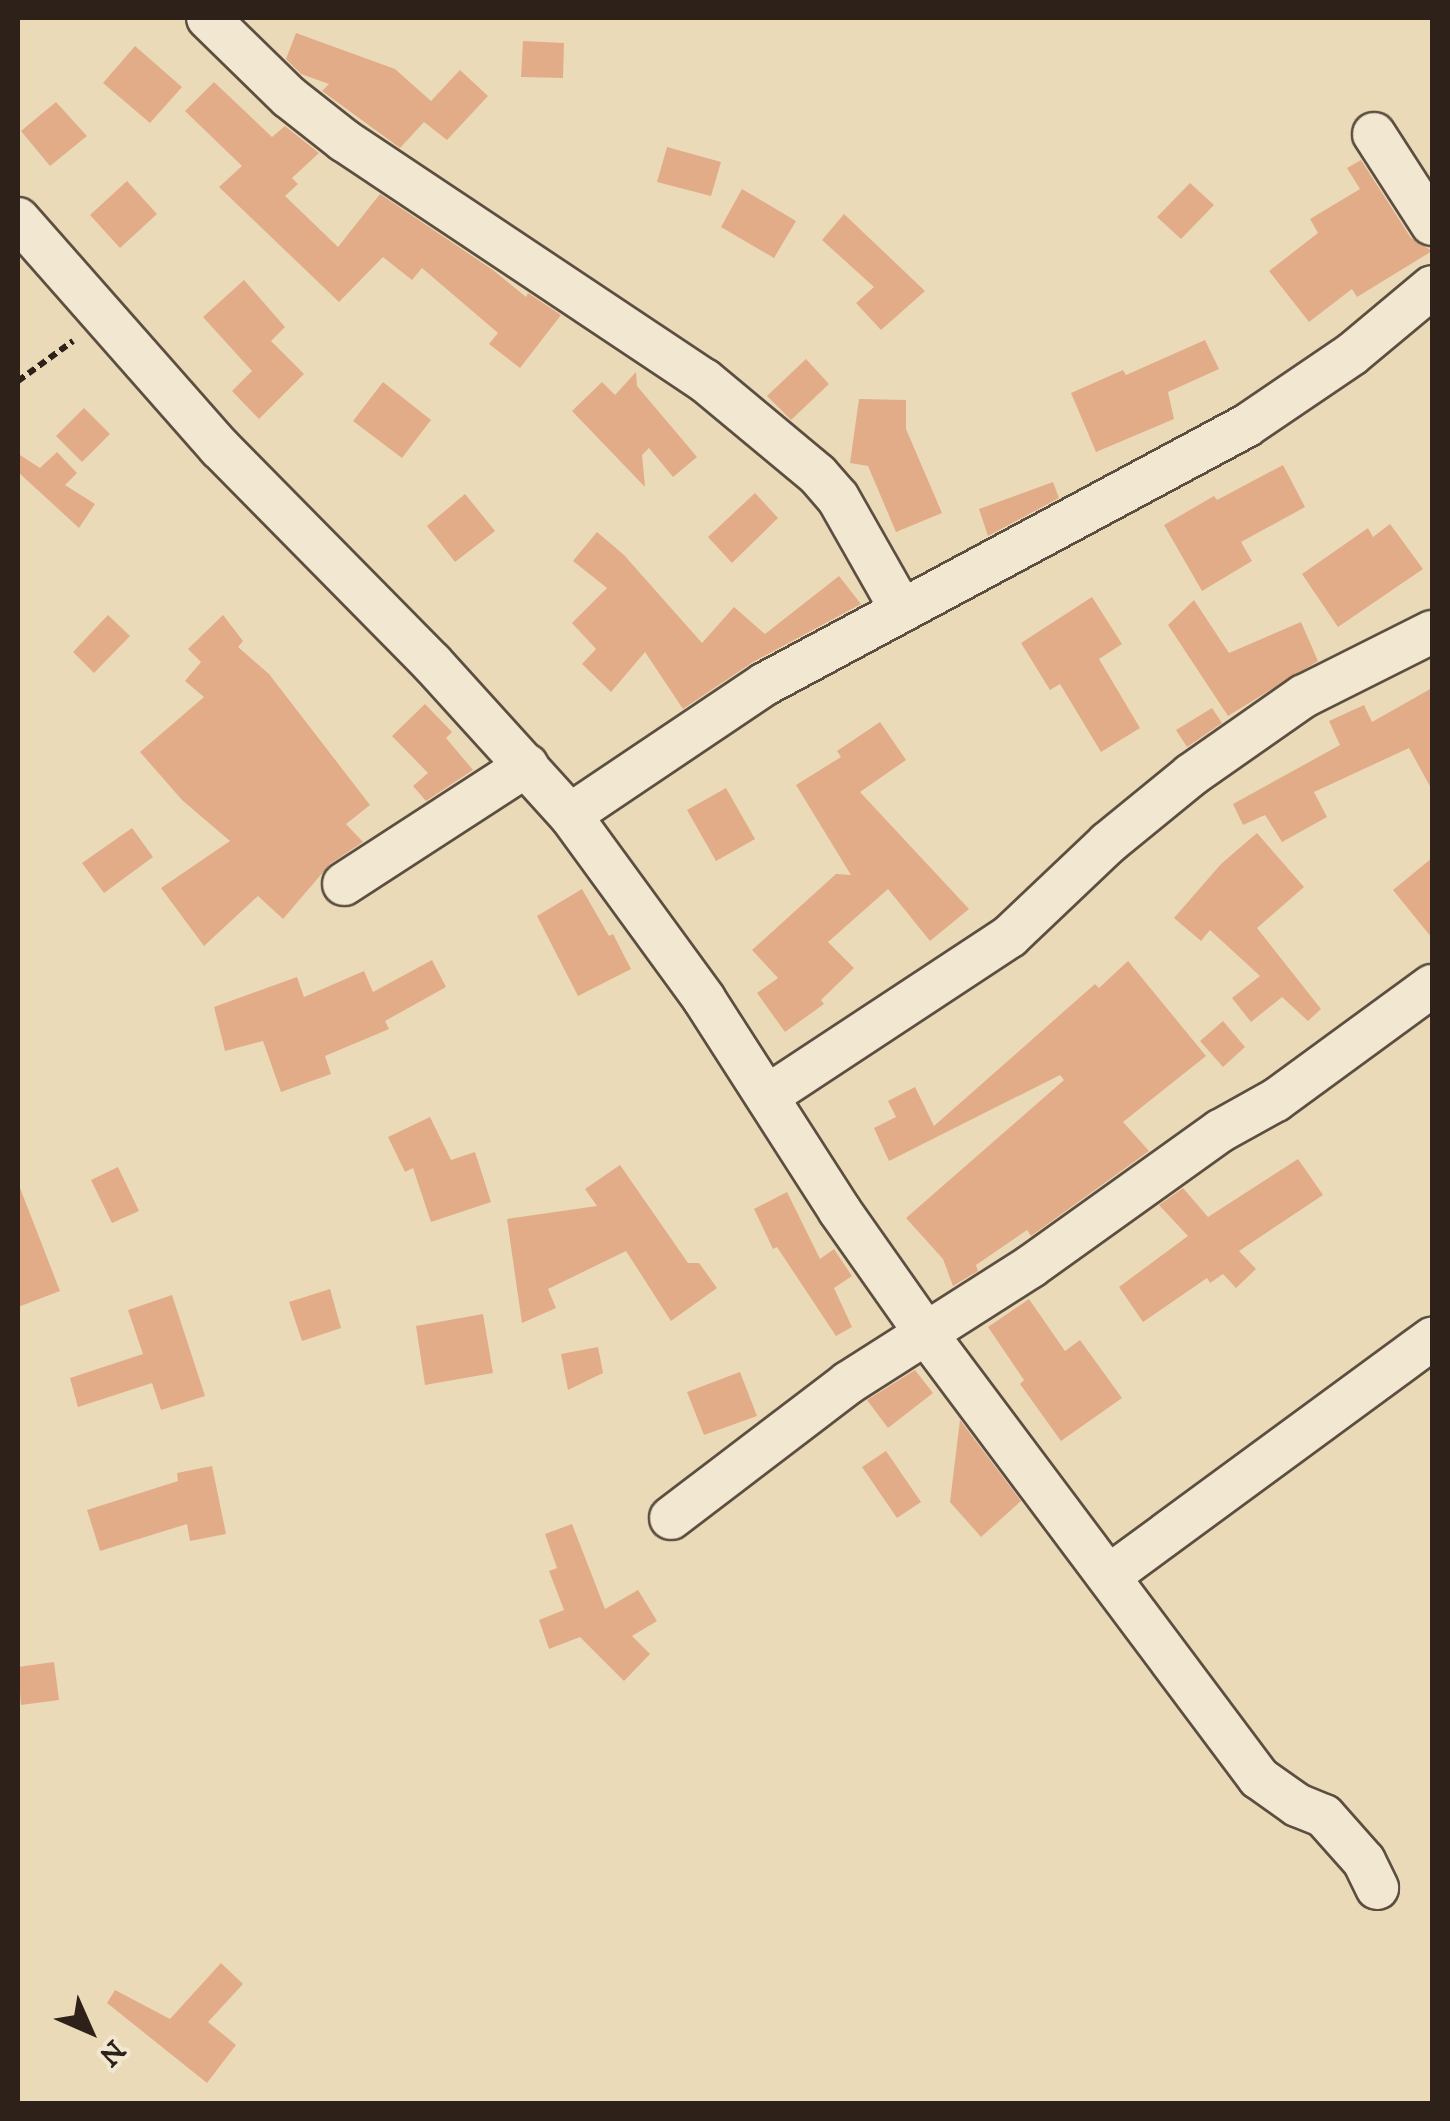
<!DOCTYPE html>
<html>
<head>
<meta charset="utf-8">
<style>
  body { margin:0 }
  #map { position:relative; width:1450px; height:2121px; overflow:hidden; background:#ebdab8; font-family:"IM FELL DW Pica",serif }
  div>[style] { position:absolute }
  .building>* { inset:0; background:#e3ac89 }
  .path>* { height:6px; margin-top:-3px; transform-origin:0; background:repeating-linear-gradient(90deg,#2d2119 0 8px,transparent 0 13px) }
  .roads { filter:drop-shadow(2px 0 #5c4f41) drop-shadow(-2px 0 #5c4f41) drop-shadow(0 2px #5c4f41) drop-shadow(0 -2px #5c4f41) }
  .street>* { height:42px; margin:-21px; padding:0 21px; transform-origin:21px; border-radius:21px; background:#f2e7d1 }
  span { translate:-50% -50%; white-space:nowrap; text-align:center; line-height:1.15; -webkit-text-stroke:10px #f2e7d1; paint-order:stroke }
  .frame { position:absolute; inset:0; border:20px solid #2d2119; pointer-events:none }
  .north { position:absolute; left:40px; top:1981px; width:100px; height:100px; -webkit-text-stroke:8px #f2e7d1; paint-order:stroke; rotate:135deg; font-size:28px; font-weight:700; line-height:40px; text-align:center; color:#2d2119 }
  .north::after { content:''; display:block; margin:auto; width:35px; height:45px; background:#2d2119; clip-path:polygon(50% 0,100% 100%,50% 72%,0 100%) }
</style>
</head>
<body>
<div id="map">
  <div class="building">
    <div style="clip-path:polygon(296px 33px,395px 69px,431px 101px,460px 70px,488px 96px,447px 140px,424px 122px,400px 148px,322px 91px,329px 84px,301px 74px,286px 59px)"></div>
    <div style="clip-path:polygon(523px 41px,564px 43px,563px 78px,521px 77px)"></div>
    <div style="clip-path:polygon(135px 46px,182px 87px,150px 123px,103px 83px)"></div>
    <div style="clip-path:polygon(214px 82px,272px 137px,285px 126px,319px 153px,292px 178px,298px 184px,285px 196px,338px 247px,380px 194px,493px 270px,526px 297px,528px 293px,561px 315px,520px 368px,489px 344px,498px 333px,422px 268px,412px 280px,383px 257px,339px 302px,219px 187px,242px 166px,185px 111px)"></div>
    <div style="clip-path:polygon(56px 102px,87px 136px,50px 166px,21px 131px)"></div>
    <div style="clip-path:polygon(667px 147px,721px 162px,711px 196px,657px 182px)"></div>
    <div style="clip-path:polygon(1361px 160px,1411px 238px,1432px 251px,1357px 297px,1352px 289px,1309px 322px,1269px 271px,1318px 233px,1310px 219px,1360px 189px,1347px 168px)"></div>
    <div style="clip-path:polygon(127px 181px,157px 214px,120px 248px,90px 215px)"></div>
    <div style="clip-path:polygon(1190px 183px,1214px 205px,1181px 239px,1157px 217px)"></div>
    <div style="clip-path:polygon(742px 189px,796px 221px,774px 258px,721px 227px)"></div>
    <div style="clip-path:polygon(844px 214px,925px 291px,881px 330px,856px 303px,874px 287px,822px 240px)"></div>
    <div style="clip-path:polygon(244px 280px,285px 327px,271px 341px,304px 374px,259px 419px,232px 391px,252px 371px,203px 317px)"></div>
    <div style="clip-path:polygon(1205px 340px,1219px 369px,1168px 392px,1174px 419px,1096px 452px,1071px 393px,1123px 370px,1126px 375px)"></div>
    <div style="clip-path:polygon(806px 359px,829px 384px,791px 420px,767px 396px)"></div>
    <div style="clip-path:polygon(636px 372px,637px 386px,697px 457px,673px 477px,649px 448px,642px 455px,645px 487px,572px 411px,602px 382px,615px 395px)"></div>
    <div style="clip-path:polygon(383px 382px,431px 420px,402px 458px,353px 421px)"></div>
    <div style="clip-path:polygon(859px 399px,906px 400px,906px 429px,942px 513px,896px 532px,868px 466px,850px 463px)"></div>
    <div style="clip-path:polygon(84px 408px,110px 434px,82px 462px,56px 436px)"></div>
    <div style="clip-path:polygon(57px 452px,77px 473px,65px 485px,95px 504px,79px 528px,18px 472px,20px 455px,40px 468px)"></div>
    <div style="clip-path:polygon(1283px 465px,1305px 507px,1241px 542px,1252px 561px,1202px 591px,1164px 525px,1214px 496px,1217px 500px)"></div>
    <div style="clip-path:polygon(1053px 482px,1059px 498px,988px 536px,979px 509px)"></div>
    <div style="clip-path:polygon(755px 493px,778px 518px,732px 563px,708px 537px)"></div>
    <div style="clip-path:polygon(465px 494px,495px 531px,455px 562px,427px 526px)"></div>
    <div style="clip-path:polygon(1390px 524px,1423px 569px,1338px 627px,1302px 574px,1368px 528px,1373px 537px)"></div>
    <div style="clip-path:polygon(597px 532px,624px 555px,702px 643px,734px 607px,765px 634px,839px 576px,861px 604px,753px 662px,683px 709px,645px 652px,611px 692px,582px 664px,596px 649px,572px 623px,607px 588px,573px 561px)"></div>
    <div style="clip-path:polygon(1092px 597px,1122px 644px,1099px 659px,1140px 728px,1101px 752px,1060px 684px,1050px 690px,1021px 643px)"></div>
    <div style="clip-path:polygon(1194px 600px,1229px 653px,1301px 622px,1318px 661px,1228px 716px,1168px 625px)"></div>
    <div style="clip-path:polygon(108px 615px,130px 636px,94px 673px,73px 652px)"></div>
    <div style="clip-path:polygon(223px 615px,243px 641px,238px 647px,269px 674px,370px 805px,346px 824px,363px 842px,330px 864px,283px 919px,258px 896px,204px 946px,161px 888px,230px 841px,182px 800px,140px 752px,204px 697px,185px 681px,201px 662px,188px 649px)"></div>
    <div style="clip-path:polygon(1432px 688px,1432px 790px,1409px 748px,1314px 792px,1327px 817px,1282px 842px,1265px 815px,1243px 825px,1233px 804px,1340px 745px,1329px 721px,1364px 705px,1372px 722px)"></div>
    <div style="clip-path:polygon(425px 704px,452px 732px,446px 738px,473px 770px,426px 801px,413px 786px,428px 773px,392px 736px)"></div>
    <div style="clip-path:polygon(1212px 708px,1222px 723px,1187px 747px,1176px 730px)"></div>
    <div style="clip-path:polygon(880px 722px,906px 760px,860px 792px,969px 909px,930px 941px,888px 889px,828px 942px,854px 968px,821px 1000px,824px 1004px,785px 1032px,757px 993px,778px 978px,752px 950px,836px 874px,851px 875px,796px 785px,841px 757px,837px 751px)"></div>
    <div style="clip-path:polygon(726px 788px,755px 839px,716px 861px,687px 810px)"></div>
    <div style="clip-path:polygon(132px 828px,153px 857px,104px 893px,82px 863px)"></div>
    <div style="clip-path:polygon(1257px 833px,1304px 887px,1257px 928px,1321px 1009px,1308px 1021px,1282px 997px,1251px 1022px,1232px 998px,1260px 976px,1210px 930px,1201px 941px,1174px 918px,1221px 864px)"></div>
    <div style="clip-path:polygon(1432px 858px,1432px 938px,1393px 890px)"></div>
    <div style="clip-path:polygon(582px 889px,609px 936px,613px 934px,631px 969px,578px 996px,537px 916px)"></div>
    <div style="clip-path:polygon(432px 960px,446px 987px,385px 1021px,389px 1029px,325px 1056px,331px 1074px,281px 1092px,263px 1041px,225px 1051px,214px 1007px,297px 977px,304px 997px,364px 971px,373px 992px)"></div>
    <div style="clip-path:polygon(1128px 961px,1206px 1056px,1123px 1122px,1149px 1151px,1031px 1236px,1027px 1230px,976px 1265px,978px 1271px,953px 1286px,943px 1259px,906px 1218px,1064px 1080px,1060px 1075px,889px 1161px,874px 1128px,896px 1117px,888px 1101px,915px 1087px,934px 1126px,1095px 984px,1099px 988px)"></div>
    <div style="clip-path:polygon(1223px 1021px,1245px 1047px,1223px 1067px,1200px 1041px)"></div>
    <div style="clip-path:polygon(430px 1117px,451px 1160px,475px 1152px,491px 1202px,431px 1222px,413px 1168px,405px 1172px,388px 1137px)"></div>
    <div style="clip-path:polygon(1298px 1159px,1323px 1195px,1239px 1251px,1256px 1269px,1236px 1288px,1223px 1274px,1210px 1283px,1207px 1278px,1143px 1322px,1119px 1287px,1188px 1236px,1159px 1205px,1183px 1188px,1208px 1217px)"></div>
    <div style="clip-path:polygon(620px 1165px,688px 1263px,699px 1263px,717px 1288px,671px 1321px,626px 1251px,548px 1289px,556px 1308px,522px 1323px,507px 1219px,597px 1206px,585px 1189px)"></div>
    <div style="clip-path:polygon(118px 1167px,139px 1211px,112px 1223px,91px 1180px)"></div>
    <div style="clip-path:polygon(20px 1188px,60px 1291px,18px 1307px,18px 1189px)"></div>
    <div style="clip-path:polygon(787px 1192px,820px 1259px,834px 1249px,852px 1276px,834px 1288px,852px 1327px,836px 1336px,777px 1247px,773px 1249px,754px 1209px)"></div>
    <div style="clip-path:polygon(330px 1289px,341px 1328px,302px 1341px,289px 1302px)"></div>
    <div style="clip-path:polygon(172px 1295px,205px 1396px,161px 1410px,152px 1383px,78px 1407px,70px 1378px,143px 1354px,128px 1310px)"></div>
    <div style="clip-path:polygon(1029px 1299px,1065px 1351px,1080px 1340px,1122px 1398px,1061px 1441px,1020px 1384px,1024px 1380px,988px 1327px)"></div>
    <div style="clip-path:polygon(483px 1314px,493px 1373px,425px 1385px,416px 1326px)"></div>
    <div style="clip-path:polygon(598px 1347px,603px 1373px,568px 1390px,561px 1354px)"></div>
    <div style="clip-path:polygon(915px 1370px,933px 1393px,888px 1428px,867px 1400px)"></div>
    <div style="clip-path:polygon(740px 1372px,757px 1416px,704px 1435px,687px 1392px)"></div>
    <div style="clip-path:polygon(960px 1420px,1021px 1501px,981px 1537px,950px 1502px)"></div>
    <div style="clip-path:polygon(886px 1451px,921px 1502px,897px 1518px,862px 1467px)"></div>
    <div style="clip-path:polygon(212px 1466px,226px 1534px,190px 1541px,187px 1524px,100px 1551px,87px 1510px,178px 1481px,177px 1473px)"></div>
    <div style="clip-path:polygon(572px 1524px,605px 1609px,638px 1590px,657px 1621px,632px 1636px,650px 1654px,624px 1681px,580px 1637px,549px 1649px,539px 1620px,564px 1610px,549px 1571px,557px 1568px,545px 1534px)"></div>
    <div style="clip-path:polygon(54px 1662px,59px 1700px,21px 1705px,18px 1667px)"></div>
    <div style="clip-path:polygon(221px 1963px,243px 1984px,208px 2022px,236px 2045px,207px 2083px,107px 2003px,115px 1990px,170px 2019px)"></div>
  </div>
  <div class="path">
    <div style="left:18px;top:381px;width:68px;rotate:-36deg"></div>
  </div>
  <div class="roads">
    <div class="street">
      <div style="left:208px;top:18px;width:113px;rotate:44.3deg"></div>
      <div style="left:289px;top:97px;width:71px;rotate:38.2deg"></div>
      <div style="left:345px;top:141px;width:431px;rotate:33.7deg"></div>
      <div style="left:704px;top:380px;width:148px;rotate:39.8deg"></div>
      <div style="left:818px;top:475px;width:30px;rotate:49deg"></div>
      <div style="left:838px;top:498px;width:128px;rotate:60.4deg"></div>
      <div style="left:1374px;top:134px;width:107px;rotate:57.2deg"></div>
      <div style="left:18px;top:219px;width:305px;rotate:48.6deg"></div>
      <div style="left:220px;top:448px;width:302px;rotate:45.4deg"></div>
      <div style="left:432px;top:663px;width:205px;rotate:47.8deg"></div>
      <div style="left:570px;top:815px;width:228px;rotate:53.9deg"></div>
      <div style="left:704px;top:999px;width:252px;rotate:57.3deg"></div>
      <div style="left:840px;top:1211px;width:153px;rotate:54.9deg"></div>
      <div style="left:928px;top:1336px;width:552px;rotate:53.17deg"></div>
      <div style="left:1259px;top:1778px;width:47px;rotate:35.4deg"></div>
      <div style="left:1297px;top:1805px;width:29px;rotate:22deg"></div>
      <div style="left:1324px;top:1816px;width:60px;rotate:48.4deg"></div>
      <div style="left:1364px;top:1861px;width:30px;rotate:64deg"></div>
      <div style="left:570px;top:815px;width:235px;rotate:-33.9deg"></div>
      <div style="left:765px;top:684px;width:546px;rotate:-28.21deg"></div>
      <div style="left:1246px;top:426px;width:128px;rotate:-34.2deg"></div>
      <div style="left:1352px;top:354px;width:104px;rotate:-39.9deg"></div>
      <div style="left:344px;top:884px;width:218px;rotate:-33deg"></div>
      <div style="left:769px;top:1095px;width:289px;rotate:-33.4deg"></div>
      <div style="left:1010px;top:936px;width:135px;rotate:-43.5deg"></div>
      <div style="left:1108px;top:843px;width:107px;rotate:-39.3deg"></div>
      <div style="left:1191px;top:775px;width:138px;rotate:-35deg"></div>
      <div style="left:1304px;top:696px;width:143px;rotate:-26.6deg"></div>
      <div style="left:671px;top:1518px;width:223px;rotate:-37.3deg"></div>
      <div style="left:848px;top:1383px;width:216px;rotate:-32.5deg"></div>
      <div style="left:1030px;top:1267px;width:234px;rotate:-35.6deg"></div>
      <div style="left:1220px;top:1131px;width:64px;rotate:-29deg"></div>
      <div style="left:1276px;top:1100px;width:193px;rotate:-36.2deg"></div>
      <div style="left:1109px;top:1576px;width:401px;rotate:-36.3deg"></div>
    </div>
  </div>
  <div class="frame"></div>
  <div class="north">N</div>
</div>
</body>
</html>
